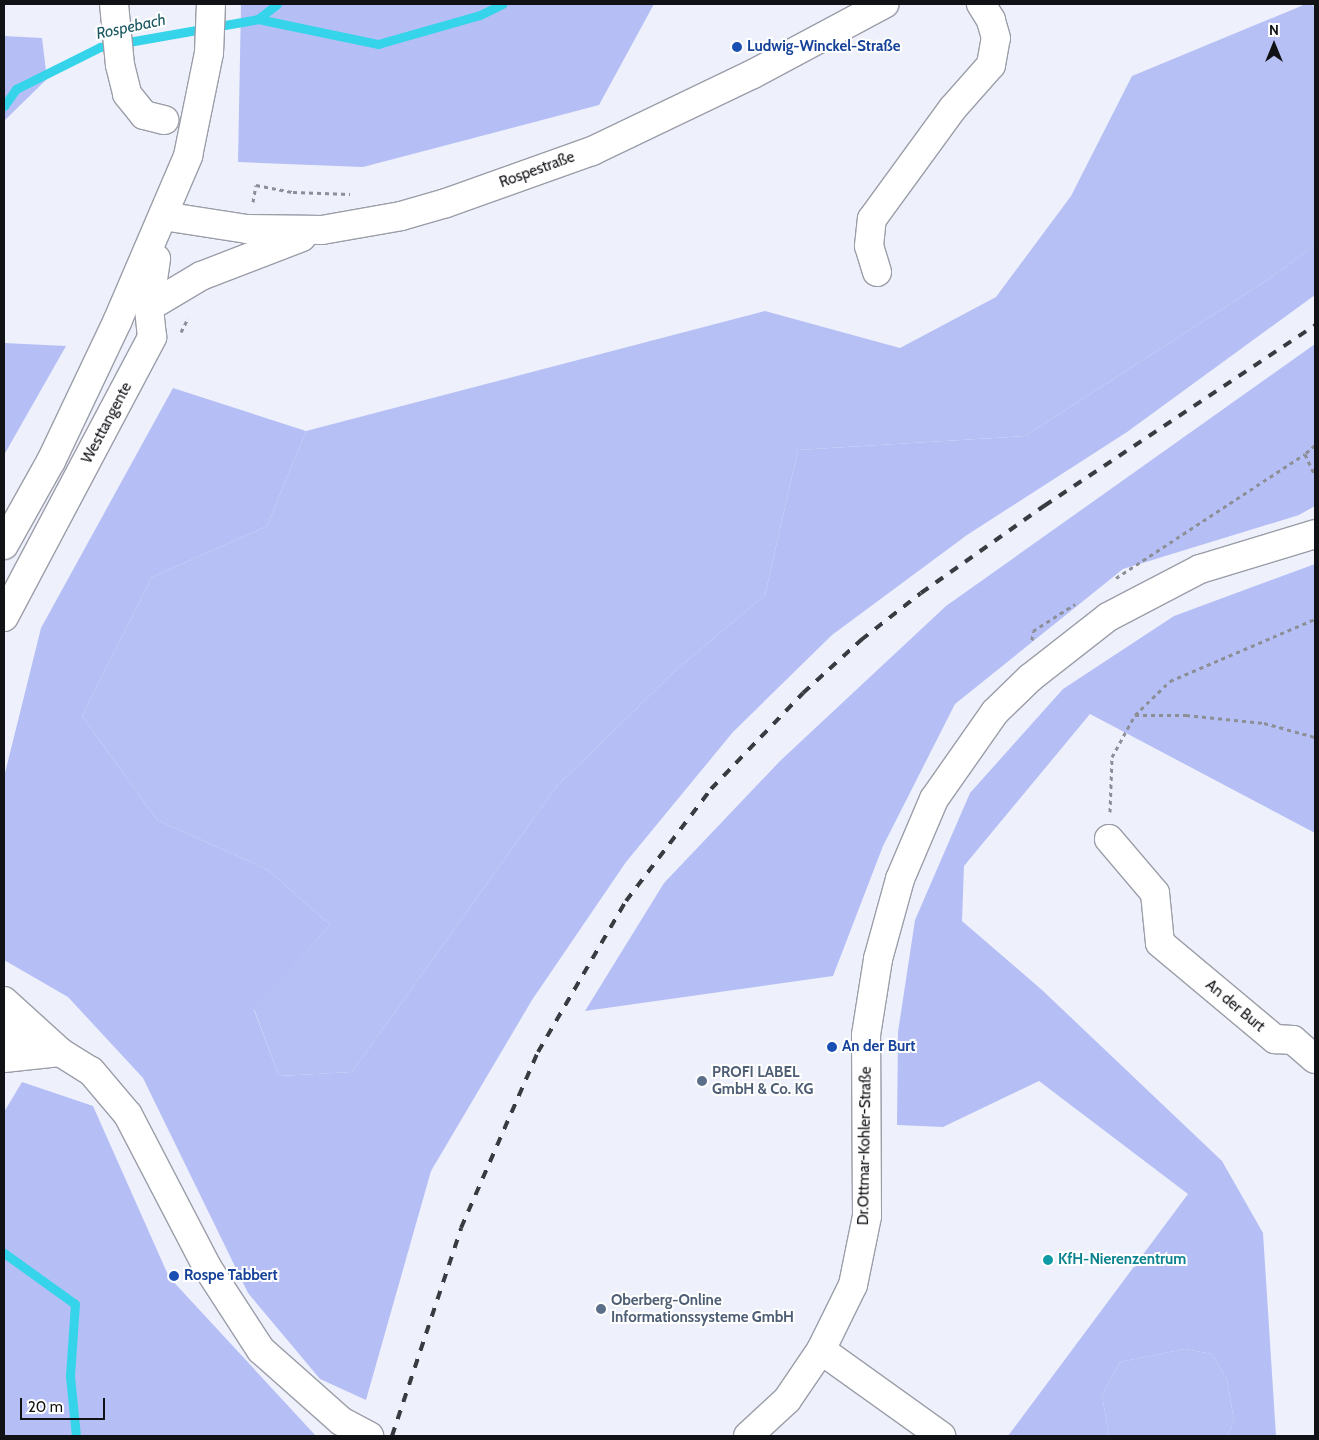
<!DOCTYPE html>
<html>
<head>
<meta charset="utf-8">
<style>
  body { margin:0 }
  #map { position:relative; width:1319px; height:1440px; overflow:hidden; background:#eef1fc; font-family:Cabin,sans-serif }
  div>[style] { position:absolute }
  .green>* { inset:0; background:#b7c0f4 }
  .forest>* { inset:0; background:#b5bff5 }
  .stream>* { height:9px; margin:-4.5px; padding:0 4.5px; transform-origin:4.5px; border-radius:4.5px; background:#35d4ea }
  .path>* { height:3px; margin-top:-1.5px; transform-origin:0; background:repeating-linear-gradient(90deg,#8d8f97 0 4px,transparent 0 8px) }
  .roads { filter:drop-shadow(1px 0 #9b9ea8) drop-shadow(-1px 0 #9b9ea8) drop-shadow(0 1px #9b9ea8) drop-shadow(0 -1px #9b9ea8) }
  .minor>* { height:28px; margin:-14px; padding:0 14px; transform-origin:14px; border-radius:14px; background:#fff }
  .major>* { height:28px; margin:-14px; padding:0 14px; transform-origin:14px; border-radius:14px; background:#fff }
  .rail>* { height:4px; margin-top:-2px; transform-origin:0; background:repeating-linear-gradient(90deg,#393b40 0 9px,transparent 0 18px) }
  .dots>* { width:14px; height:14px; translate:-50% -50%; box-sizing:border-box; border:2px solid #fff; border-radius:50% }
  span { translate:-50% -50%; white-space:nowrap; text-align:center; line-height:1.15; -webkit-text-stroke:4px #fff; paint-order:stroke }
  .transit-label { font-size:15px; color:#164399; font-weight:700 }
  .left { translate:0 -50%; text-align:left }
  .street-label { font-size:15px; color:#111216 }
  .service-label { font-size:15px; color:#4e5e75; font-weight:700 }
  .culture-label { font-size:15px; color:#0d838f; font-weight:700 }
  .water-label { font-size:16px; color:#1b5962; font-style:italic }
  .frame { position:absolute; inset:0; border:5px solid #111216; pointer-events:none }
  .north { position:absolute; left:1249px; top:20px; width:50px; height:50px; -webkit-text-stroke:4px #fff; paint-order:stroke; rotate:0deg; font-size:14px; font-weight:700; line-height:20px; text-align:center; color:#111216 }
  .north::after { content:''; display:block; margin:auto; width:18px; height:22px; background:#111216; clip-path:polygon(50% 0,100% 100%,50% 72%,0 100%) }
  .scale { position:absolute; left:20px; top:1398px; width:85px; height:22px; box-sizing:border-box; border:2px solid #111216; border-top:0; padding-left:6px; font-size:15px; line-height:18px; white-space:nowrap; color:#111216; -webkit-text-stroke:4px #fff; paint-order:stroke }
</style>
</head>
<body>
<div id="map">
  <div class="green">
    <div style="clip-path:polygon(1306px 4px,1315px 6px,1315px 245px,1269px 279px,1025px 436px,798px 450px,765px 595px,675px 671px,557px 786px,352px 1072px,279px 1076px,254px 1009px,330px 925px,268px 870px,157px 820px,82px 716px,152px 577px,267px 526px,306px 431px,765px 311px,900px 348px,996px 297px,1071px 196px,1132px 76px)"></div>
    <div style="clip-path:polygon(1185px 1349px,1212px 1354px,1227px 1380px,1234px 1420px,1228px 1436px,1109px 1436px,1102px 1395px,1120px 1362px)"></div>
  </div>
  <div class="forest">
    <div style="clip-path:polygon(241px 4px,654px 4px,599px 105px,363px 167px,238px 162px)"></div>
    <div style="clip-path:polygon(4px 36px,42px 38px,47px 79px,4px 121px)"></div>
    <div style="clip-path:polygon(1315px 245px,1315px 295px,1127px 432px,967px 535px,832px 635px,733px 732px,626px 862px,532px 1000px,431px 1171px,366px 1400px,320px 1379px,248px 1293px,143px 1078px,68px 997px,4px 960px,4px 777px,41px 628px,173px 388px,306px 431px,267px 526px,152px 577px,82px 716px,157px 820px,268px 870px,330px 925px,254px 1010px,279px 1076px,352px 1072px,557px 786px,675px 671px,765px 595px,798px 450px,1025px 436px,1269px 279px)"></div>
    <div style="clip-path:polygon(4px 343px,66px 346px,4px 455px)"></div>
    <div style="clip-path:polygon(1315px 344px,1315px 506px,1299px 515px,1123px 569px,955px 704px,883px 846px,833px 976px,585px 1011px,664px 883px,780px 761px,946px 606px)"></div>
    <div style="clip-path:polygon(1315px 564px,1315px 833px,1090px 714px,964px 866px,962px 921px,1042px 990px,1222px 1161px,1263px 1233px,1276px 1436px,1228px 1436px,1234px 1420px,1227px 1380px,1212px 1354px,1185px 1349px,1120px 1362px,1102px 1395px,1109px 1436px,1008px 1436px,1188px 1194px,1039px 1081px,943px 1127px,897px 1125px,898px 1032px,915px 920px,970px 793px,1063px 689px,1174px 616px)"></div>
    <div style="clip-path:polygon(22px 1082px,93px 1106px,169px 1277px,316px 1436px,4px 1436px,4px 1112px)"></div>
  </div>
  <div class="stream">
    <div style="left:258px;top:19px;width:123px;rotate:11.8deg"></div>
    <div style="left:378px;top:44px;width:106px;rotate:-15.9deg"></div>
    <div style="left:480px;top:15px;width:25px;rotate:-26deg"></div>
    <div style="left:4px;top:106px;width:21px;rotate:-55deg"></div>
    <div style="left:16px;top:89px;width:94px;rotate:-26.6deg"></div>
    <div style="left:100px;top:47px;width:160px;rotate:-10deg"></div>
    <div style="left:258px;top:19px;width:24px;rotate:-38deg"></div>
    <div style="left:4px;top:1253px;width:87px;rotate:35.7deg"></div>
    <div style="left:75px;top:1304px;width:72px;rotate:94deg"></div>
    <div style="left:70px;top:1376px;width:60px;rotate:84.3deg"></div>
  </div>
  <div class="path">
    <div style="left:253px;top:202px;width:17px;rotate:-80deg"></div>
    <div style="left:256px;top:185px;width:38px;rotate:11deg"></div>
    <div style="left:293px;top:192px;width:57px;rotate:2deg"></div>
    <div style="left:181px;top:332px;width:16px;rotate:-63deg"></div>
    <div style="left:1315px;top:445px;width:13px;rotate:138deg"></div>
    <div style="left:1305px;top:454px;width:23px;rotate:65deg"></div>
    <div style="left:1116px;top:578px;width:226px;rotate:-33.3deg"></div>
    <div style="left:1032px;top:640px;width:9px;rotate:-84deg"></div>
    <div style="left:1033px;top:631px;width:50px;rotate:-32.7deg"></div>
    <div style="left:1135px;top:715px;width:51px"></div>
    <div style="left:1186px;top:715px;width:78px;rotate:5.9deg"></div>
    <div style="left:1264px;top:723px;width:53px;rotate:15.4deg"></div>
    <div style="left:1110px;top:812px;width:55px;rotate:-87.9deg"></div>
    <div style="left:1112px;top:757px;width:48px;rotate:-61.3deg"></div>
    <div style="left:1135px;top:715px;width:49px;rotate:-44.2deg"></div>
    <div style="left:1170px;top:681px;width:158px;rotate:-23.2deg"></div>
  </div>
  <div class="roads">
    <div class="minor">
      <div style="left:114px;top:4px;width:61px;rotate:84.4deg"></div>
      <div style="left:120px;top:65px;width:30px;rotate:76deg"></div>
      <div style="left:127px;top:94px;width:27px;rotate:51deg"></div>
      <div style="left:144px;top:115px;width:21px;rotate:14deg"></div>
      <div style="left:163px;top:216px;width:85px;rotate:8.8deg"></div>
      <div style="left:247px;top:229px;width:75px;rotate:0.8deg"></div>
      <div style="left:322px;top:230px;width:80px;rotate:-10deg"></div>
      <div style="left:401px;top:216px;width:47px;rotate:-16.1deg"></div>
      <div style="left:446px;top:203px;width:155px;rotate:-19.6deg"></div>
      <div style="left:592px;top:151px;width:178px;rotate:-25.6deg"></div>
      <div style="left:753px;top:74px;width:149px;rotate:-28.1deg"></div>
      <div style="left:877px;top:272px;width:27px;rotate:-107deg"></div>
      <div style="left:869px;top:246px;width:27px;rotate:-84deg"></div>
      <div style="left:872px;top:219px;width:137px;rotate:-53.9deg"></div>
      <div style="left:953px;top:108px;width:57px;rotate:-48.5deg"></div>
      <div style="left:991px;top:65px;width:27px;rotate:-80deg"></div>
      <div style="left:996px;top:38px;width:19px;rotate:-106deg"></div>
      <div style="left:991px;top:20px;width:19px;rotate:-122deg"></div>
      <div style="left:149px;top:307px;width:61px;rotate:-30.8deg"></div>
      <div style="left:201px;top:276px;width:108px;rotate:-21.1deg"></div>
      <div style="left:1109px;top:839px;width:71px;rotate:49.6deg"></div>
      <div style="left:1155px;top:893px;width:50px;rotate:84.3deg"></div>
      <div style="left:1160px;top:943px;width:150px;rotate:39.9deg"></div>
      <div style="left:1275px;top:1039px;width:18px;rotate:3deg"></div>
      <div style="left:1293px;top:1040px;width:29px;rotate:41deg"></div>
      <div style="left:4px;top:1033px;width:59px;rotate:18.7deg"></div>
      <div style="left:60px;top:1052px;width:36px;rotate:32deg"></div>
      <div style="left:91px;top:1071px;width:57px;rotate:49.9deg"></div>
      <div style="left:128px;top:1115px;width:171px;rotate:62.5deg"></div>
      <div style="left:207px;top:1267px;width:99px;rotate:57deg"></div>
      <div style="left:261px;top:1350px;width:107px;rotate:41.6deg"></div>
      <div style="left:341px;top:1421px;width:32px;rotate:28deg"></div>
      <div style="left:821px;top:1350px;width:148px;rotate:35.6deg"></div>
      <div style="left:748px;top:1436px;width:53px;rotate:-42.7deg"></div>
      <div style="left:787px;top:1400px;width:60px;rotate:-55.8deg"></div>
      <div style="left:821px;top:1350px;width:72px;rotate:-63.8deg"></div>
      <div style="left:853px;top:1285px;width:70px;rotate:-78.5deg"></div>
      <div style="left:867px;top:1216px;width:181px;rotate:-90.3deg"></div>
      <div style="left:866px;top:1035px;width:77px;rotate:-81deg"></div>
      <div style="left:878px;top:959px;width:83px;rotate:-74.6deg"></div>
      <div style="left:900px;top:879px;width:87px;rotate:-67deg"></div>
      <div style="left:934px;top:799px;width:106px;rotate:-55deg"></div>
      <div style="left:995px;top:712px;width:49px;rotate:-44.2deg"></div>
      <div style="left:1030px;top:678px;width:99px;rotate:-38deg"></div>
      <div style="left:1108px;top:617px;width:104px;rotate:-27.6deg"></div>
      <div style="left:1200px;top:569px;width:120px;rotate:-16.9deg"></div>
    </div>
    <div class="major">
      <div style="left:4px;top:545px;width:96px;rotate:-60.8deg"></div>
      <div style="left:51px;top:461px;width:154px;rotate:-64.6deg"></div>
      <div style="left:117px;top:322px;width:181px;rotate:-66.8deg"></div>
      <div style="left:188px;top:156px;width:105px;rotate:-78.5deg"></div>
      <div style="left:209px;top:53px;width:49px;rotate:-87.7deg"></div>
      <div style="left:4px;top:617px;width:317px;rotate:-62.1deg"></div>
      <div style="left:152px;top:337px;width:30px;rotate:-96deg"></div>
      <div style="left:149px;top:307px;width:49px;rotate:-81.7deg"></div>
      <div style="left:4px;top:1001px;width:76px;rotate:42.3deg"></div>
      <div style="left:4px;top:1058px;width:56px;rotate:-6.1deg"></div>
    </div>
  </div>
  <div class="rail">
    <div style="left:392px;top:1436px;width:219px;rotate:-71.6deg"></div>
    <div style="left:461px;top:1228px;width:192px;rotate:-66.4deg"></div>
    <div style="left:538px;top:1052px;width:175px;rotate:-59.8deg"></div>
    <div style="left:626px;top:901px;width:141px;rotate:-52.8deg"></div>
    <div style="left:711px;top:789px;width:133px;rotate:-46.2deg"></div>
    <div style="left:803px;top:693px;width:79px;rotate:-42.4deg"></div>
    <div style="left:861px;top:640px;width:76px;rotate:-38.1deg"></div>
    <div style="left:921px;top:593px;width:151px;rotate:-35.3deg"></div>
    <div style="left:1044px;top:506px;width:326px;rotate:-33.7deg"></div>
  </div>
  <div class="dots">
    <div style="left:737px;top:47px;background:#1a4fb4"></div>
    <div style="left:832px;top:1047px;background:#1a4fb4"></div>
    <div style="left:702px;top:1081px;background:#5c6f8a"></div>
    <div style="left:1048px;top:1260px;background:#0f9aa8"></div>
    <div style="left:174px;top:1276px;background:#1a4fb4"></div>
    <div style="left:601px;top:1309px;background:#5c6f8a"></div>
  </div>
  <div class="transit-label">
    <span class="left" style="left:747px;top:47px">Ludwig-Winckel-Straße</span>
    <span class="left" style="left:842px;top:1047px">An der Burt</span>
    <span class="left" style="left:184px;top:1276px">Rospe Tabbert</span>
  </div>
  <div class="street-label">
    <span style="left:537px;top:170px;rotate:-20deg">Rospestraße</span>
    <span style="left:107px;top:423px;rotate:-62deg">Westtangente</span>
    <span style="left:1235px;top:1006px;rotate:40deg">An der Burt</span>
    <span style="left:865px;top:1146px;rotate:-89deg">Dr.Ottmar-Kohler-Straße</span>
  </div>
  <div class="service-label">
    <span class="left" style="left:712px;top:1081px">PROFI LABEL<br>GmbH &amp; Co. KG</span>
    <span class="left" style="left:611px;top:1309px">Oberberg-Online<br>Informationssysteme GmbH</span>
  </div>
  <div class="culture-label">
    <span class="left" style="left:1058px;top:1260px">KfH-Nierenzentrum</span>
  </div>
  <div class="water-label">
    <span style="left:131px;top:27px;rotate:-12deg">Rospebach</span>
  </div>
  <div class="frame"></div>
  <div class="north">N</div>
  <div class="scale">20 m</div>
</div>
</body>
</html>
